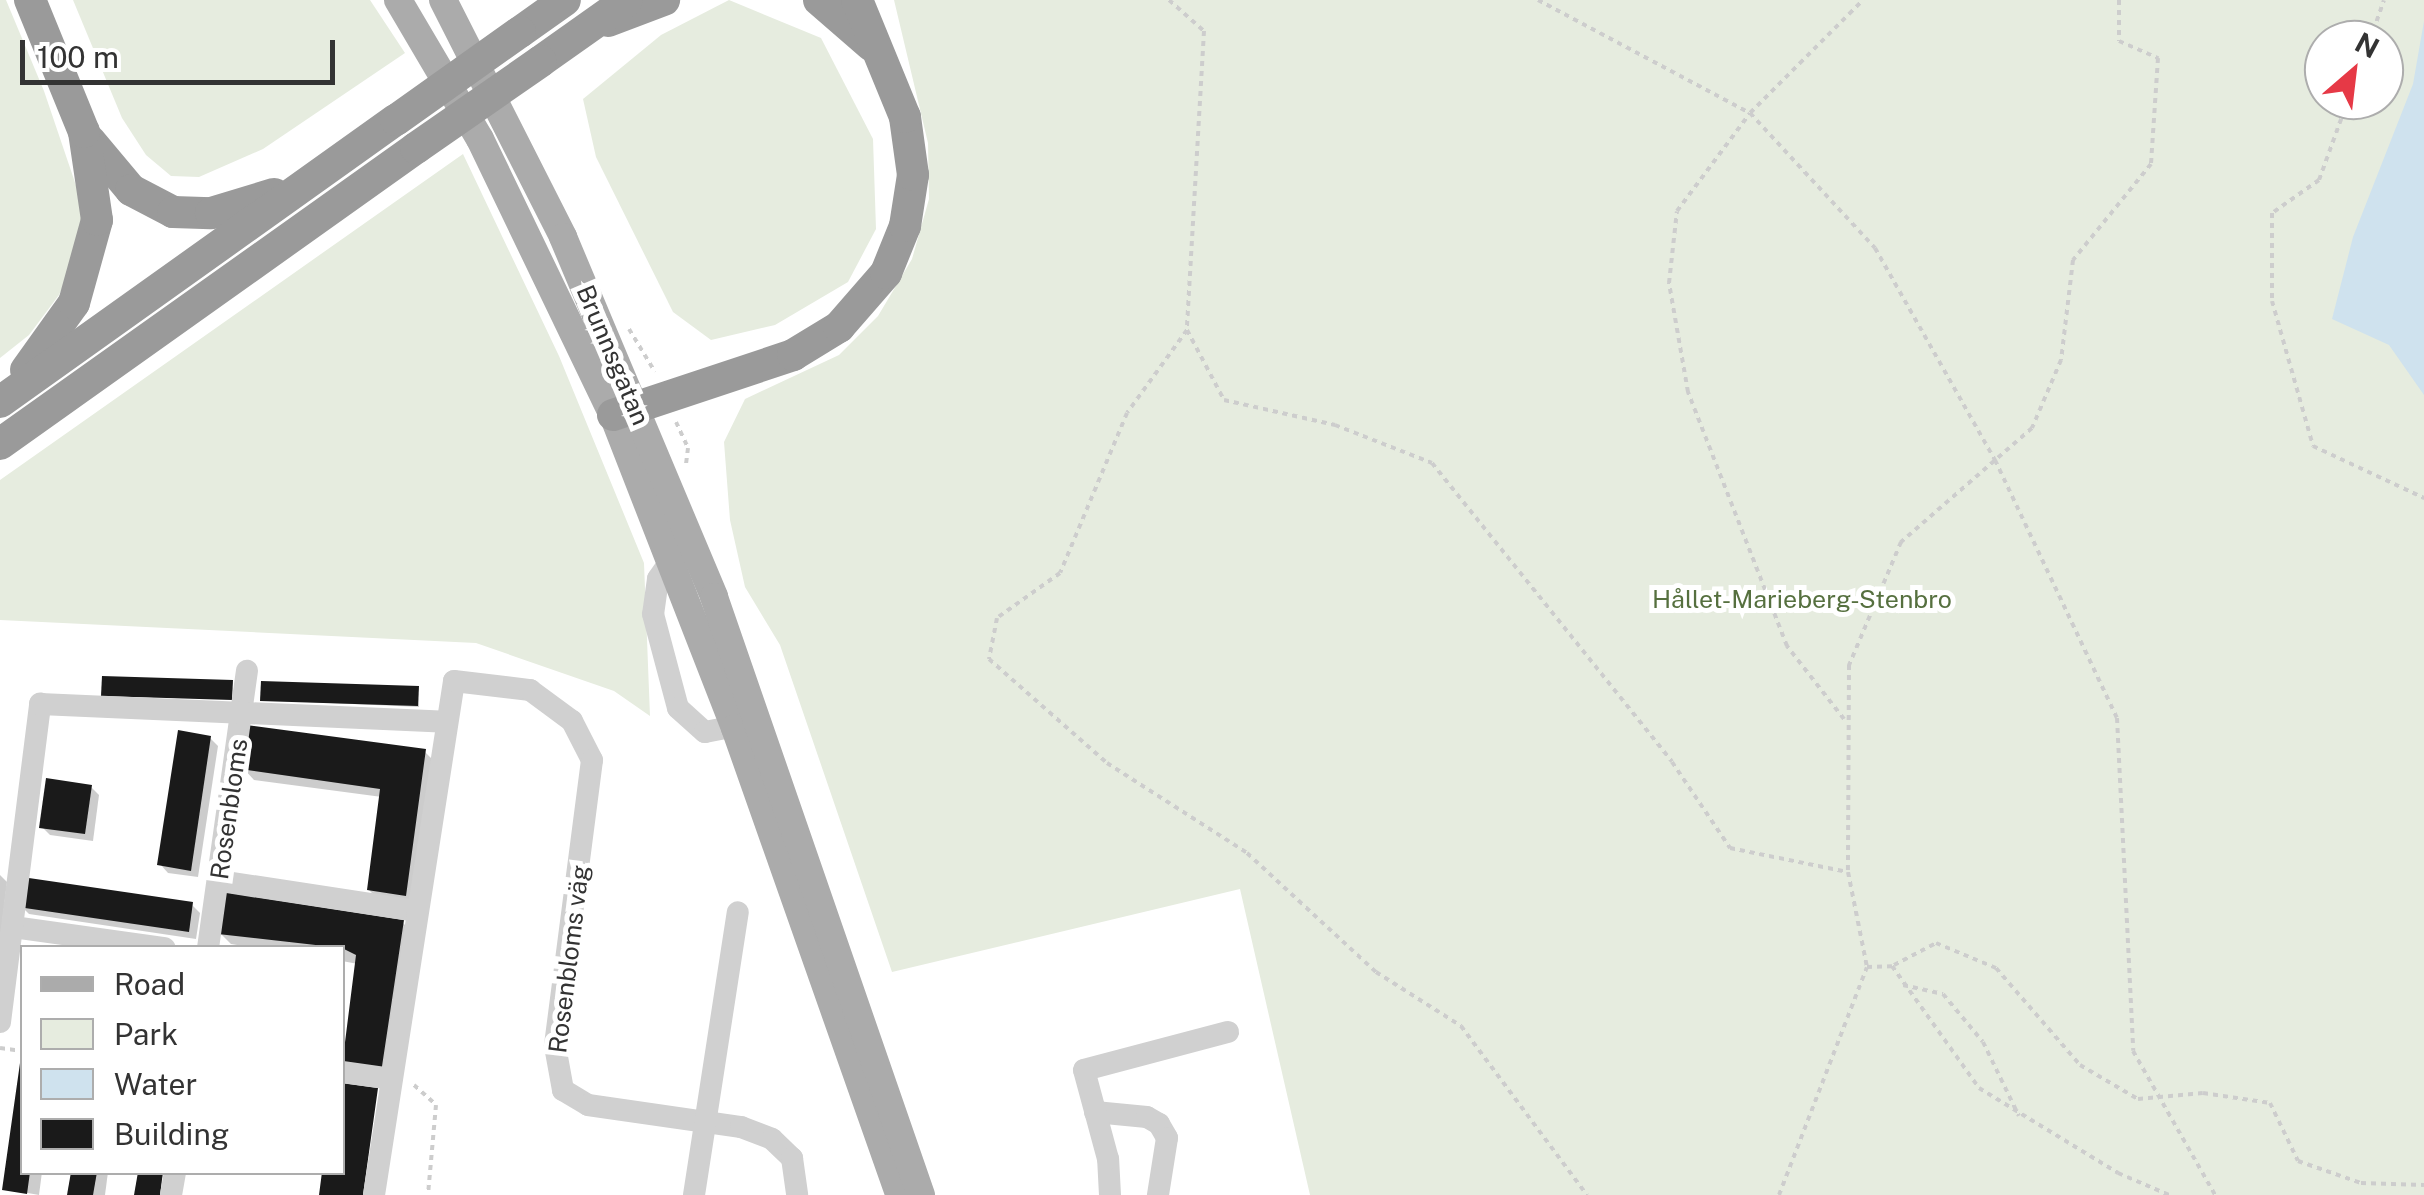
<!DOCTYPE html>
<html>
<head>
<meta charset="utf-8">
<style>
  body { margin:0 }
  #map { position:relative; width:2424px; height:1195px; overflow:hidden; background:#fff; font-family:"Public Sans",sans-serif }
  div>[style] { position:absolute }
  .green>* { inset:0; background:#e6ecdf }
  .water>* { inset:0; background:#cfe2ee }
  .shadow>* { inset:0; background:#0003 }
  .building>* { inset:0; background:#1a1a1a }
  .path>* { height:4px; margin-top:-2px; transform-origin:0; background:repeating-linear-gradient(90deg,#cdcdcd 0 5px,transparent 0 10px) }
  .minor>* { height:22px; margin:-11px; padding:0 11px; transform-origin:11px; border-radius:11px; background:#d0d0d0 }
  .major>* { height:28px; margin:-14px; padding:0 14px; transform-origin:14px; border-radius:14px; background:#ababab }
  .highway>* { height:32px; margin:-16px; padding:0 16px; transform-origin:16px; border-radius:16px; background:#9a9a9a }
  .highway-bridge>* { height:32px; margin:-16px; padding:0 16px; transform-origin:16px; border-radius:16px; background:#9a9a9a }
  span { translate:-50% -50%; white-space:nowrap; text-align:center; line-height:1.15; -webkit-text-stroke:10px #fff; paint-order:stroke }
  .street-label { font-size:25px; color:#333 }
  .park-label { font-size:25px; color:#56703f }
  .legend { position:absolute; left:20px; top:945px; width:325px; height:230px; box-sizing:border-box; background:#fff; border:2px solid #adadad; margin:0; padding:12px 18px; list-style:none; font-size:30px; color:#333 }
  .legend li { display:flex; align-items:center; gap:20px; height:50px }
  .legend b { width:50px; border:2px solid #adadad }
  .north { position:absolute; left:2304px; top:20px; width:100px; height:100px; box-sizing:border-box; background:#fff; border:2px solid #adadad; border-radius:50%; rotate:28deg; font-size:28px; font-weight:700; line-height:40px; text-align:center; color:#333 }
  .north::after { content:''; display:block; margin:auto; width:35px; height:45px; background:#e63946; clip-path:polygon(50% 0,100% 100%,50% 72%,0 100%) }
  .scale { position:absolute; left:20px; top:40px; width:315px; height:45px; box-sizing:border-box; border:5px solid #333; border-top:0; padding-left:12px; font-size:30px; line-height:35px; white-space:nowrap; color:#333; -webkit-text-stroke:8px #fff; paint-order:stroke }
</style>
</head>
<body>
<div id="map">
  <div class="green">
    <div style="clip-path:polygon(0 0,6px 0,44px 91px,85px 212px,78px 254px,59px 295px,29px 335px,0 358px)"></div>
    <div style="clip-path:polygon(73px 0,370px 0,405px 53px,263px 149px,199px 177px,171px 176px,146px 155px,122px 118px)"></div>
    <div style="clip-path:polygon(729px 0,821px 38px,873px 139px,876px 229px,848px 282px,775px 325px,711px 340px,673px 312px,596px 157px,583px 99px,661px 35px)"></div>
    <div style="clip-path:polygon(evenodd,894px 0,2424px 0,2424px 1195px,1310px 1195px,1240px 889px,892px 972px,780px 645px,745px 587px,730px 520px,724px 442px,745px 399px,839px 355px,878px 316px,912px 259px,929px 199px,928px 143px,894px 0,2324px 40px,2384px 40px,2384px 100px,2324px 100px,2324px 40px)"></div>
    <div style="clip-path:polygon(463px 154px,559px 356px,644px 563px,650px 716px,614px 691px,476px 643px,0 620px,0 480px)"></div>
  </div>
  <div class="water">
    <div style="clip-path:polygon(2424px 21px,2424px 395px,2389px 345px,2332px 319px,2353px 237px,2413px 84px)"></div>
  </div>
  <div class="shadow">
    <div style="clip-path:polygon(418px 688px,419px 707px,263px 700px)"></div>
    <div style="clip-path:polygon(210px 738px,218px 746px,198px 877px,168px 873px,160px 864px)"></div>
    <div style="clip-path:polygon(425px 752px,436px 763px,417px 906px,380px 901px,369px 890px,382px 797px,254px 780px,243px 768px)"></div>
    <div style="clip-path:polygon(91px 787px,99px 795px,93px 841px,50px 835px,42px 827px)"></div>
    <div style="clip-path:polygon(0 875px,7px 882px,0 941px)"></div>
    <div style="clip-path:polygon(192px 905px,200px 913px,196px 939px,29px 914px,21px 906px)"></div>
    <div style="clip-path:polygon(403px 923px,414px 934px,391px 1082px,342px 1066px,358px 964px,342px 961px,342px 948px,255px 948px,231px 944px,220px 933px)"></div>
    <div style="clip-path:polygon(22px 1065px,22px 1172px,42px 1172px,39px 1195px,5px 1189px)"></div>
    <div style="clip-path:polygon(73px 1172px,108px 1172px,105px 1195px,70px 1195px)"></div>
  </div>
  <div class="building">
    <div style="clip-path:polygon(102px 676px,233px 680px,232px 700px,101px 696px)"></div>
    <div style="clip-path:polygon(261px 681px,419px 686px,418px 706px,260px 701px)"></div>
    <div style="clip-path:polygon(246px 725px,426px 749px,406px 896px,367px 890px,380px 789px,240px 769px)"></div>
    <div style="clip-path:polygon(178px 730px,211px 736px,191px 871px,157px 865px)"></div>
    <div style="clip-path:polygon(46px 778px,92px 785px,85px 834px,39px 828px)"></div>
    <div style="clip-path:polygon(22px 877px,193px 902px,189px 932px,18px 907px)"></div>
    <div style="clip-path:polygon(224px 892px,404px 920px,381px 1073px,342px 1066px,356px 955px,342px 948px,218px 934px)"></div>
    <div style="clip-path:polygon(20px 1063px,22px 1172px,30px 1172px,27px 1194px,2px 1190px)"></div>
    <div style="clip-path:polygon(342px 1083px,378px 1088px,363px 1195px,319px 1195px,322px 1172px,342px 1172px)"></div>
    <div style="clip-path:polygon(71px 1172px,97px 1172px,93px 1195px,67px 1195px)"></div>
    <div style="clip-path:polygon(138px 1172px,163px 1172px,160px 1195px,134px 1195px)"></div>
  </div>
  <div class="path">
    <div style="left:1169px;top:0;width:47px;rotate:41.5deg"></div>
    <div style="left:1204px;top:31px;width:299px;rotate:93.3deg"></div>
    <div style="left:1187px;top:330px;width:79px;rotate:62.1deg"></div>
    <div style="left:1224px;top:400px;width:114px;rotate:12.7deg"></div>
    <div style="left:1335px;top:425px;width:104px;rotate:21.4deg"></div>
    <div style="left:1432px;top:463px;width:383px;rotate:51.2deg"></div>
    <div style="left:1672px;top:762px;width:104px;rotate:56deg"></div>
    <div style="left:1730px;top:848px;width:120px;rotate:11.5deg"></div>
    <div style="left:1538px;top:0;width:240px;rotate:28.1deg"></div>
    <div style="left:1750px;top:113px;width:184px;rotate:47.2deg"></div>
    <div style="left:1875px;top:248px;width:244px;rotate:60.5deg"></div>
    <div style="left:1995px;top:460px;width:285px;rotate:64.7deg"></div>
    <div style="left:2117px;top:718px;width:333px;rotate:87.2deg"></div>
    <div style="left:2133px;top:1051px;width:166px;rotate:60.3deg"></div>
    <div style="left:2119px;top:0;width:41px;rotate:90deg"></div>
    <div style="left:2119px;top:41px;width:43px;rotate:23.6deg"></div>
    <div style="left:2158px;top:58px;width:106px;rotate:93.8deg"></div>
    <div style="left:2151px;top:164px;width:124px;rotate:129.1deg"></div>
    <div style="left:2073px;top:260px;width:101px;rotate:96.8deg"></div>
    <div style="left:2061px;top:360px;width:74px;rotate:113.1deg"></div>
    <div style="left:2032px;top:428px;width:174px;rotate:139deg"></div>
    <div style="left:1901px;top:542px;width:134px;rotate:112.9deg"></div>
    <div style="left:1849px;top:665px;width:207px;rotate:90.3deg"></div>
    <div style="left:1848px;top:872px;width:97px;rotate:78.7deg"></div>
    <div style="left:1867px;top:967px;width:25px;rotate:-2deg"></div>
    <div style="left:1892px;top:966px;width:150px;rotate:54.5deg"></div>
    <div style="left:1979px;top:1088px;width:163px;rotate:31.4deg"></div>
    <div style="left:2118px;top:1173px;width:56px;rotate:23.3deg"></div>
    <div style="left:2370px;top:40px;width:42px;rotate:-70.7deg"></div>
    <div style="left:2348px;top:100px;width:85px;rotate:109.9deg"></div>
    <div style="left:2319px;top:180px;width:57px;rotate:144.9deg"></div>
    <div style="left:2272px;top:213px;width:88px;rotate:90deg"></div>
    <div style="left:2272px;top:301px;width:151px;rotate:74.2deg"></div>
    <div style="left:2313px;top:446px;width:123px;rotate:25.1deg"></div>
    <div style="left:629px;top:329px;width:50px;rotate:58.8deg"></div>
    <div style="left:1187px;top:330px;width:102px;rotate:125.9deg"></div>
    <div style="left:1127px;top:413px;width:173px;rotate:112.7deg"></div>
    <div style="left:1060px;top:573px;width:77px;rotate:144.5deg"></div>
    <div style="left:997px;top:618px;width:42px;rotate:101deg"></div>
    <div style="left:989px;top:659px;width:157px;rotate:41.4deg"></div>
    <div style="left:1107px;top:763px;width:166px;rotate:32.7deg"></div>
    <div style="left:1247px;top:853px;width:176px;rotate:42.7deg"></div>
    <div style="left:1376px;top:972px;width:101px;rotate:32.4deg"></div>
    <div style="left:1461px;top:1026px;width:211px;rotate:53.3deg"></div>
    <div style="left:676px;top:422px;width:29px;rotate:65deg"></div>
    <div style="left:688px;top:448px;width:17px;rotate:97deg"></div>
    <div style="left:1844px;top:719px;width:93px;rotate:-128deg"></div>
    <div style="left:1787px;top:646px;width:273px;rotate:-111.3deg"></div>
    <div style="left:1688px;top:392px;width:111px;rotate:-99.9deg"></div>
    <div style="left:1669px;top:283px;width:72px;rotate:-83.7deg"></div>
    <div style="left:1677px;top:211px;width:122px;rotate:-53.3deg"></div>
    <div style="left:1750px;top:113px;width:160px;rotate:-45deg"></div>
    <div style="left:1894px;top:965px;width:47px;rotate:-27.6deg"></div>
    <div style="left:1936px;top:943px;width:65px;rotate:22.6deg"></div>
    <div style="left:1996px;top:968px;width:128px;rotate:49.1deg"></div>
    <div style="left:2080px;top:1065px;width:67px;rotate:30.4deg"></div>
    <div style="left:2138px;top:1099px;width:65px;rotate:-5.3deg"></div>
    <div style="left:2203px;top:1093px;width:68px;rotate:8.5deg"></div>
    <div style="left:2270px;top:1103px;width:64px;rotate:64.2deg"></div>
    <div style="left:2298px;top:1161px;width:67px;rotate:19.2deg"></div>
    <div style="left:2361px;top:1183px;width:63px;rotate:1.8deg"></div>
    <div style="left:1903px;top:985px;width:41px;rotate:12.7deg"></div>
    <div style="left:1943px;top:994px;width:62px;rotate:50.2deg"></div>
    <div style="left:1983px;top:1042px;width:82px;rotate:64.1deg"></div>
    <div style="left:0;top:1048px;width:22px;rotate:8deg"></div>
    <div style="left:414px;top:1085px;width:30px;rotate:42deg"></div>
    <div style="left:436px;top:1105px;width:90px;rotate:95.1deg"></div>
    <div style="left:1779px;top:1195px;width:244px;rotate:-68.9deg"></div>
  </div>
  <div class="minor">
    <div style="left:669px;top:563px;width:19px;rotate:125deg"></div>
    <div style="left:658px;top:579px;width:35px;rotate:98deg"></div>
    <div style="left:653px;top:614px;width:97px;rotate:75.1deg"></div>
    <div style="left:678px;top:708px;width:36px;rotate:42deg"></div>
    <div style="left:705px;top:732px;width:47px;rotate:-11.1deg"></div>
    <div style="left:220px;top:881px;width:198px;rotate:8.7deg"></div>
    <div style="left:13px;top:927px;width:153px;rotate:7.9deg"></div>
    <div style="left:208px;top:948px;width:280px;rotate:-82deg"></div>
    <div style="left:0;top:1022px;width:321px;rotate:-82.8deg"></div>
    <div style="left:40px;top:704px;width:406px;rotate:2.5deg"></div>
    <div style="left:342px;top:1072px;width:50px;rotate:8deg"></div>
    <div style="left:1095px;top:1112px;width:52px;rotate:5.5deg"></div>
    <div style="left:1147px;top:1117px;width:14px;rotate:30deg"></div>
    <div style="left:1159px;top:1124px;width:16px;rotate:60deg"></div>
    <div style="left:1167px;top:1138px;width:58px;rotate:99deg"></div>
    <div style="left:171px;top:1195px;width:23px;rotate:-80deg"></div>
    <div style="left:374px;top:1195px;width:520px;rotate:-81.15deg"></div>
    <div style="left:454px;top:681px;width:77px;rotate:6.8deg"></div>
    <div style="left:530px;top:690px;width:52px;rotate:36.4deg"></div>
    <div style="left:572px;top:721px;width:44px;rotate:62.9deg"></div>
    <div style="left:592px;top:760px;width:288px;rotate:97.4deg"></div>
    <div style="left:555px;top:1046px;width:45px;rotate:79.7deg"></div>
    <div style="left:563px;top:1090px;width:29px;rotate:31deg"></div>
    <div style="left:588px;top:1105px;width:155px;rotate:8.2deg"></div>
    <div style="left:741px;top:1127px;width:33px;rotate:21deg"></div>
    <div style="left:772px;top:1139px;width:28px;rotate:44deg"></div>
    <div style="left:792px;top:1158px;width:37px;rotate:82deg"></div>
    <div style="left:694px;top:1195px;width:286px;rotate:-81.2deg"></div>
    <div style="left:1110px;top:1195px;width:36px;rotate:-93deg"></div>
    <div style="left:1108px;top:1159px;width:92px;rotate:-105.1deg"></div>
    <div style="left:1084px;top:1070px;width:149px;rotate:-14.8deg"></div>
  </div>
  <div class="major">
    <div style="left:398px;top:0;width:161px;rotate:59.5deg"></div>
    <div style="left:480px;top:139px;width:306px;rotate:64.3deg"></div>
    <div style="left:613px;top:415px;width:336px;rotate:68.7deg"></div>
    <div style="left:735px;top:728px;width:495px;rotate:70.6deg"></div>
    <div style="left:443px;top:0;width:266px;rotate:63.1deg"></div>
    <div style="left:563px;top:237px;width:390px;rotate:67.2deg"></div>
    <div style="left:714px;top:597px;width:633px;rotate:70.91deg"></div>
  </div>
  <div class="highway">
    <div style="left:819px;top:0;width:69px;rotate:40.9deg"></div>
    <div style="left:608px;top:21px;width:60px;rotate:-20.6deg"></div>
    <div style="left:520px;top:32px;width:55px;rotate:-35.4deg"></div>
    <div style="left:541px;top:61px;width:105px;rotate:-35.3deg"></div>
    <div style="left:90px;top:141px;width:64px;rotate:50.1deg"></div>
    <div style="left:131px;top:190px;width:47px;rotate:27.6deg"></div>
    <div style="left:173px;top:212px;width:38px;rotate:2deg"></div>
    <div style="left:211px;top:213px;width:66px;rotate:-16.8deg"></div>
    <div style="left:26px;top:370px;width:82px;rotate:-54.4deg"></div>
    <div style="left:74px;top:303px;width:86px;rotate:-74.5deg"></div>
    <div style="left:97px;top:220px;width:89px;rotate:-98.4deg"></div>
    <div style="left:84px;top:132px;width:143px;rotate:-112.2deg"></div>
    <div style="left:0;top:402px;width:486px;rotate:-35.5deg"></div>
    <div style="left:613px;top:415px;width:190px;rotate:-18.4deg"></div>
    <div style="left:793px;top:355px;width:54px;rotate:-31.3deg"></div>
    <div style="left:839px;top:327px;width:72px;rotate:-49deg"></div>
    <div style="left:886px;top:273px;width:51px;rotate:-68deg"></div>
    <div style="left:905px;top:226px;width:52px;rotate:-81.1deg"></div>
    <div style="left:913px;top:175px;width:59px;rotate:-97.9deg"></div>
    <div style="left:905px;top:117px;width:126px;rotate:-112.3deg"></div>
    <div style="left:0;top:444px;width:511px;rotate:-35.43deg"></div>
  </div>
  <div class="highway-bridge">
    <div style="left:396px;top:120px;width:152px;rotate:-35.4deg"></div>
    <div style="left:416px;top:148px;width:152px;rotate:-34.8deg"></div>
  </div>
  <div class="street-label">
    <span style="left:613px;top:355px;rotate:67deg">Brunnsgatan</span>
    <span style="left:229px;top:809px;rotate:-82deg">Rosenbloms</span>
    <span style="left:569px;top:959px;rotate:-83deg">Rosenbloms väg</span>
  </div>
  <div class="park-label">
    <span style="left:1802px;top:599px">Hållet-Marieberg-Stenbro</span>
  </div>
  <ul class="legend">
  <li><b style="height:12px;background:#ababab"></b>Road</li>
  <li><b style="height:28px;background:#e6ecdf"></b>Park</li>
  <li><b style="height:28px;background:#cfe2ee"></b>Water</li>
  <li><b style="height:28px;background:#1a1a1a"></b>Building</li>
  </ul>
  <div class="north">N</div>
  <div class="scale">100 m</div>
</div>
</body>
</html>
